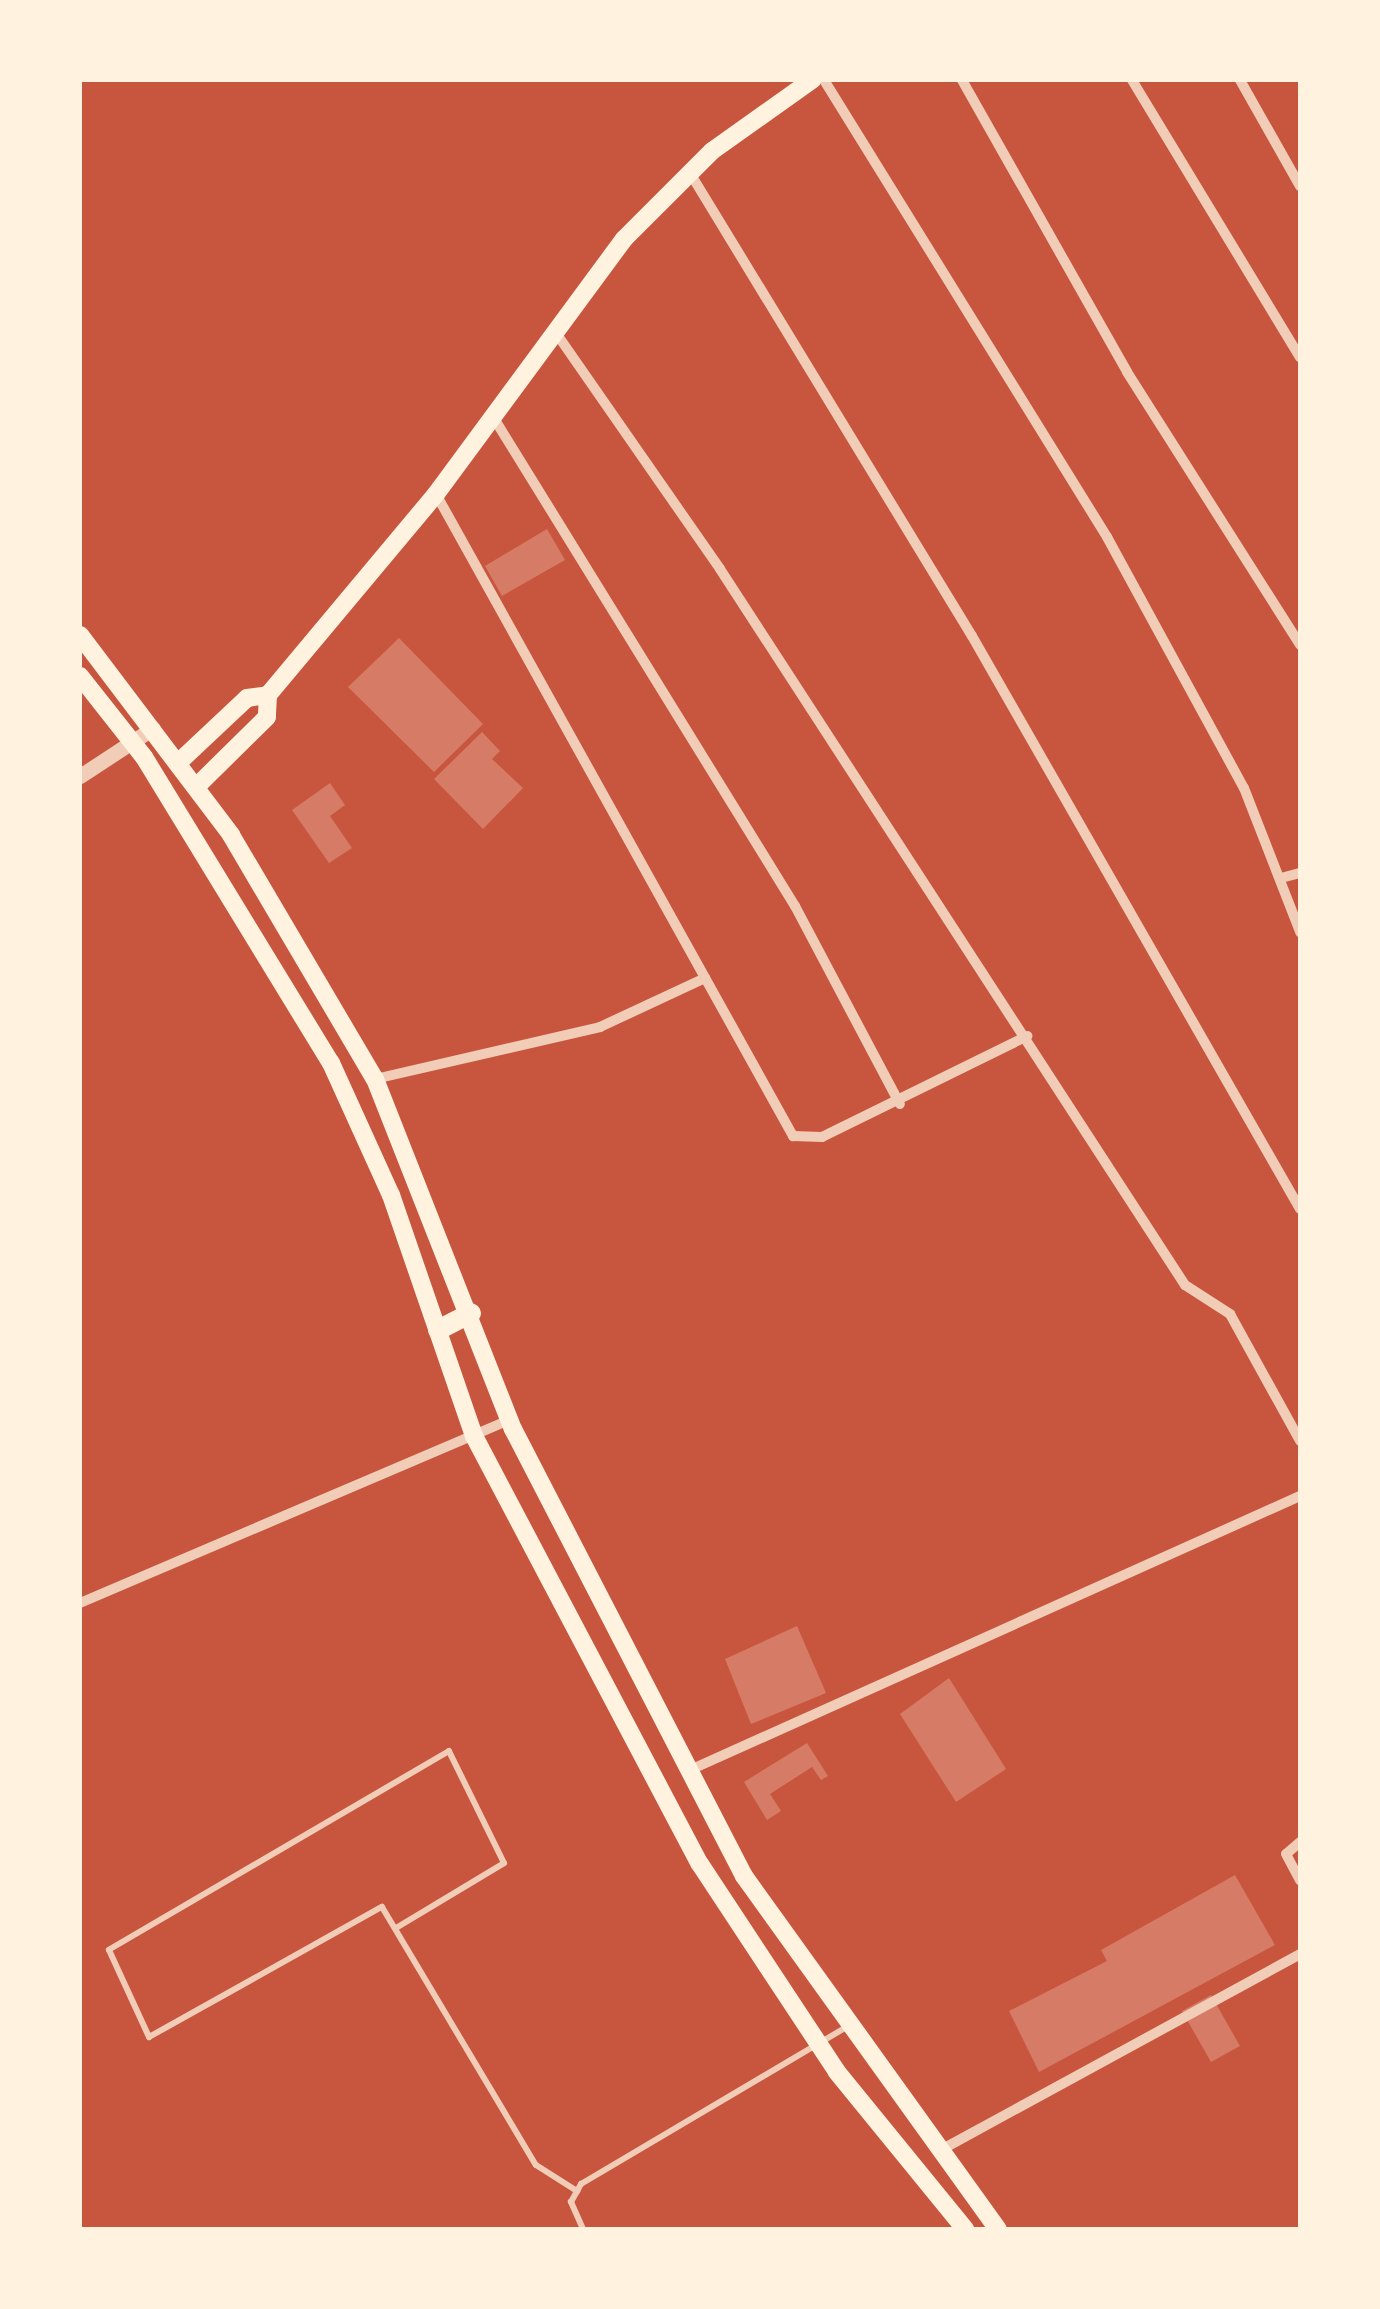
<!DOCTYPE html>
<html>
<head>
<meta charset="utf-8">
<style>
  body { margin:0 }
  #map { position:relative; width:1380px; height:2309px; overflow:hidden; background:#c8553d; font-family:"IBM Plex Sans",sans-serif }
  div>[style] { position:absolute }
  .building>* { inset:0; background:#d67c66 }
  .service>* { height:6px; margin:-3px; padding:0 3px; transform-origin:3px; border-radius:3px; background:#f1ccb7 }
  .minor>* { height:10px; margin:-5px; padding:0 5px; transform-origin:5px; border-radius:5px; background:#f1ccb7 }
  .tertiary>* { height:15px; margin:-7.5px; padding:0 7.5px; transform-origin:7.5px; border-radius:7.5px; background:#f1ccb7 }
  .secondary>* { height:18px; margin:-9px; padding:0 9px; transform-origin:9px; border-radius:9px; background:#fff3e0 }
  .primary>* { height:20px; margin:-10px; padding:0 10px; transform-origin:10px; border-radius:10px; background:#fff3e0 }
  span { translate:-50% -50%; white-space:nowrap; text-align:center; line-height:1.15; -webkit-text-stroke:9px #fff3e0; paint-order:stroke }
  .frame { position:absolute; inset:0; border:82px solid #fff3e0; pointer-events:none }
</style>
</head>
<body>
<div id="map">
  <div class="building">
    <div style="clip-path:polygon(547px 529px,565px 560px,502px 596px,485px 566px)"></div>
    <div style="clip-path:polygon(399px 638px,483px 724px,434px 772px,348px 687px)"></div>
    <div style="clip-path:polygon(482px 732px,500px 751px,492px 759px,523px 788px,483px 829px,434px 779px)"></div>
    <div style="clip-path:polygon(330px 783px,345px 805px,330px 816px,352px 848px,329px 863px,292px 810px)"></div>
    <div style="clip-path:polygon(797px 1626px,826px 1693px,751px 1724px,725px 1659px)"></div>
    <div style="clip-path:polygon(949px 1678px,1006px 1769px,956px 1802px,900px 1714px)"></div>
    <div style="clip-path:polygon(807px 1743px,828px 1776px,821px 1780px,812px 1767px,770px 1794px,781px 1811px,767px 1820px,744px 1782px)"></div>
    <div style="clip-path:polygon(1235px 1875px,1275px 1945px,1039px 2072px,1009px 2011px,1107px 1961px,1101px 1950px)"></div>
    <div style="clip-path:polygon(1211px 1995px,1240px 2046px,1211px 2062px,1182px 2011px)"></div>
  </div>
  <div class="service">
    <div style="left:396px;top:1928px;width:126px;rotate:-31deg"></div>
    <div style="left:504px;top:1863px;width:125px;rotate:-116.2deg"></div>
    <div style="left:449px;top:1751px;width:394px;rotate:149.7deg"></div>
    <div style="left:109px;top:1950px;width:96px;rotate:65.3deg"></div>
    <div style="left:149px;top:2037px;width:267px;rotate:-29.2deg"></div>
    <div style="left:382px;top:1907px;width:300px;rotate:59.2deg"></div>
    <div style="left:536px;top:2165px;width:49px;rotate:32.4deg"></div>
    <div style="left:583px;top:2229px;width:30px;rotate:-114deg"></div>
    <div style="left:571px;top:2202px;width:21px;rotate:-61deg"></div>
    <div style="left:581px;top:2184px;width:308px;rotate:-30.6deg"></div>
  </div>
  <div class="minor">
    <div style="left:824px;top:80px;width:538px;rotate:58.23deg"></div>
    <div style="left:1107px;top:537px;width:286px;rotate:61.4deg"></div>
    <div style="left:1244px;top:788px;width:155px;rotate:68.7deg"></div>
    <div style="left:962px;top:80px;width:335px;rotate:60.5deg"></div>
    <div style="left:1127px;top:372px;width:323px;rotate:57.6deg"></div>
    <div style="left:1132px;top:80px;width:324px;rotate:58.8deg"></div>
    <div style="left:1240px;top:80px;width:122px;rotate:60.5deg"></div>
    <div style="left:690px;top:173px;width:542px;rotate:58.66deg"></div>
    <div style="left:972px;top:636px;width:660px;rotate:60.21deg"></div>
    <div style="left:554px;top:330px;width:291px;rotate:55.2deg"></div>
    <div style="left:720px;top:569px;width:854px;rotate:57deg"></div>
    <div style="left:1185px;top:1285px;width:54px;rotate:32.8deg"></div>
    <div style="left:1230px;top:1314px;width:145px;rotate:61.1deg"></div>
    <div style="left:492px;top:415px;width:577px;rotate:58.32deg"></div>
    <div style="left:795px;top:906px;width:224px;rotate:62.1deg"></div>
    <div style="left:436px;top:494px;width:735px;rotate:60.92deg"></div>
    <div style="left:793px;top:1136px;width:29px;rotate:2deg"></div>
    <div style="left:822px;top:1137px;width:229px;rotate:-26.2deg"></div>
    <div style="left:1281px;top:878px;width:20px;rotate:-15deg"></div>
    <div style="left:375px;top:1079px;width:231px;rotate:-13deg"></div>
    <div style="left:600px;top:1027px;width:116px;rotate:-25deg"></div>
    <div style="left:80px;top:1603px;width:467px;rotate:-23.1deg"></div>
    <div style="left:690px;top:1770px;width:669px;rotate:-24.19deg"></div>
    <div style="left:1300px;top:1842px;width:18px;rotate:139deg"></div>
    <div style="left:1286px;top:1854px;width:30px;rotate:62deg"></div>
    <div style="left:939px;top:2151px;width:411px;rotate:-28.6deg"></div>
  </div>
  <div class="tertiary">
    <div style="left:80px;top:776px;width:87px;rotate:-33.3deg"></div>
  </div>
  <div class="secondary">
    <div style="left:80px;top:635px;width:251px;rotate:52.9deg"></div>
    <div style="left:231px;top:835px;width:283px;rotate:59.5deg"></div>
    <div style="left:375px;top:1079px;width:376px;rotate:68.5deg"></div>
    <div style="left:513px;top:1429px;width:503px;rotate:62.67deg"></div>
    <div style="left:744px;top:1876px;width:435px;rotate:54.3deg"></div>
    <div style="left:80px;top:676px;width:103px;rotate:51.7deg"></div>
    <div style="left:144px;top:757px;width:359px;rotate:58.6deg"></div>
    <div style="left:331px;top:1063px;width:145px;rotate:65.6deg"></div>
    <div style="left:391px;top:1195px;width:255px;rotate:71deg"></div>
    <div style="left:474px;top:1436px;width:484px;rotate:62.2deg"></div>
    <div style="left:700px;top:1864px;width:249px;rotate:56.6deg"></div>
    <div style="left:837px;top:2072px;width:203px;rotate:50.8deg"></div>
    <div style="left:268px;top:695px;width:262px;rotate:-50.1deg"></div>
    <div style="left:436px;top:494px;width:317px;rotate:-53.6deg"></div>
    <div style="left:624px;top:239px;width:124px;rotate:-45deg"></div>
    <div style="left:712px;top:151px;width:123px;rotate:-35.4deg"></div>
    <div style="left:180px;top:761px;width:92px;rotate:-43.2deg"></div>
    <div style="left:247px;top:698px;width:21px;rotate:-8deg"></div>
    <div style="left:268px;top:695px;width:22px;rotate:93deg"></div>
    <div style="left:267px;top:717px;width:98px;rotate:135.4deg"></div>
  </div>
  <div class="primary">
    <div style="left:438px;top:1330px;width:37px;rotate:-27deg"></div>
  </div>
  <div class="frame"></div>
</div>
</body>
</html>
